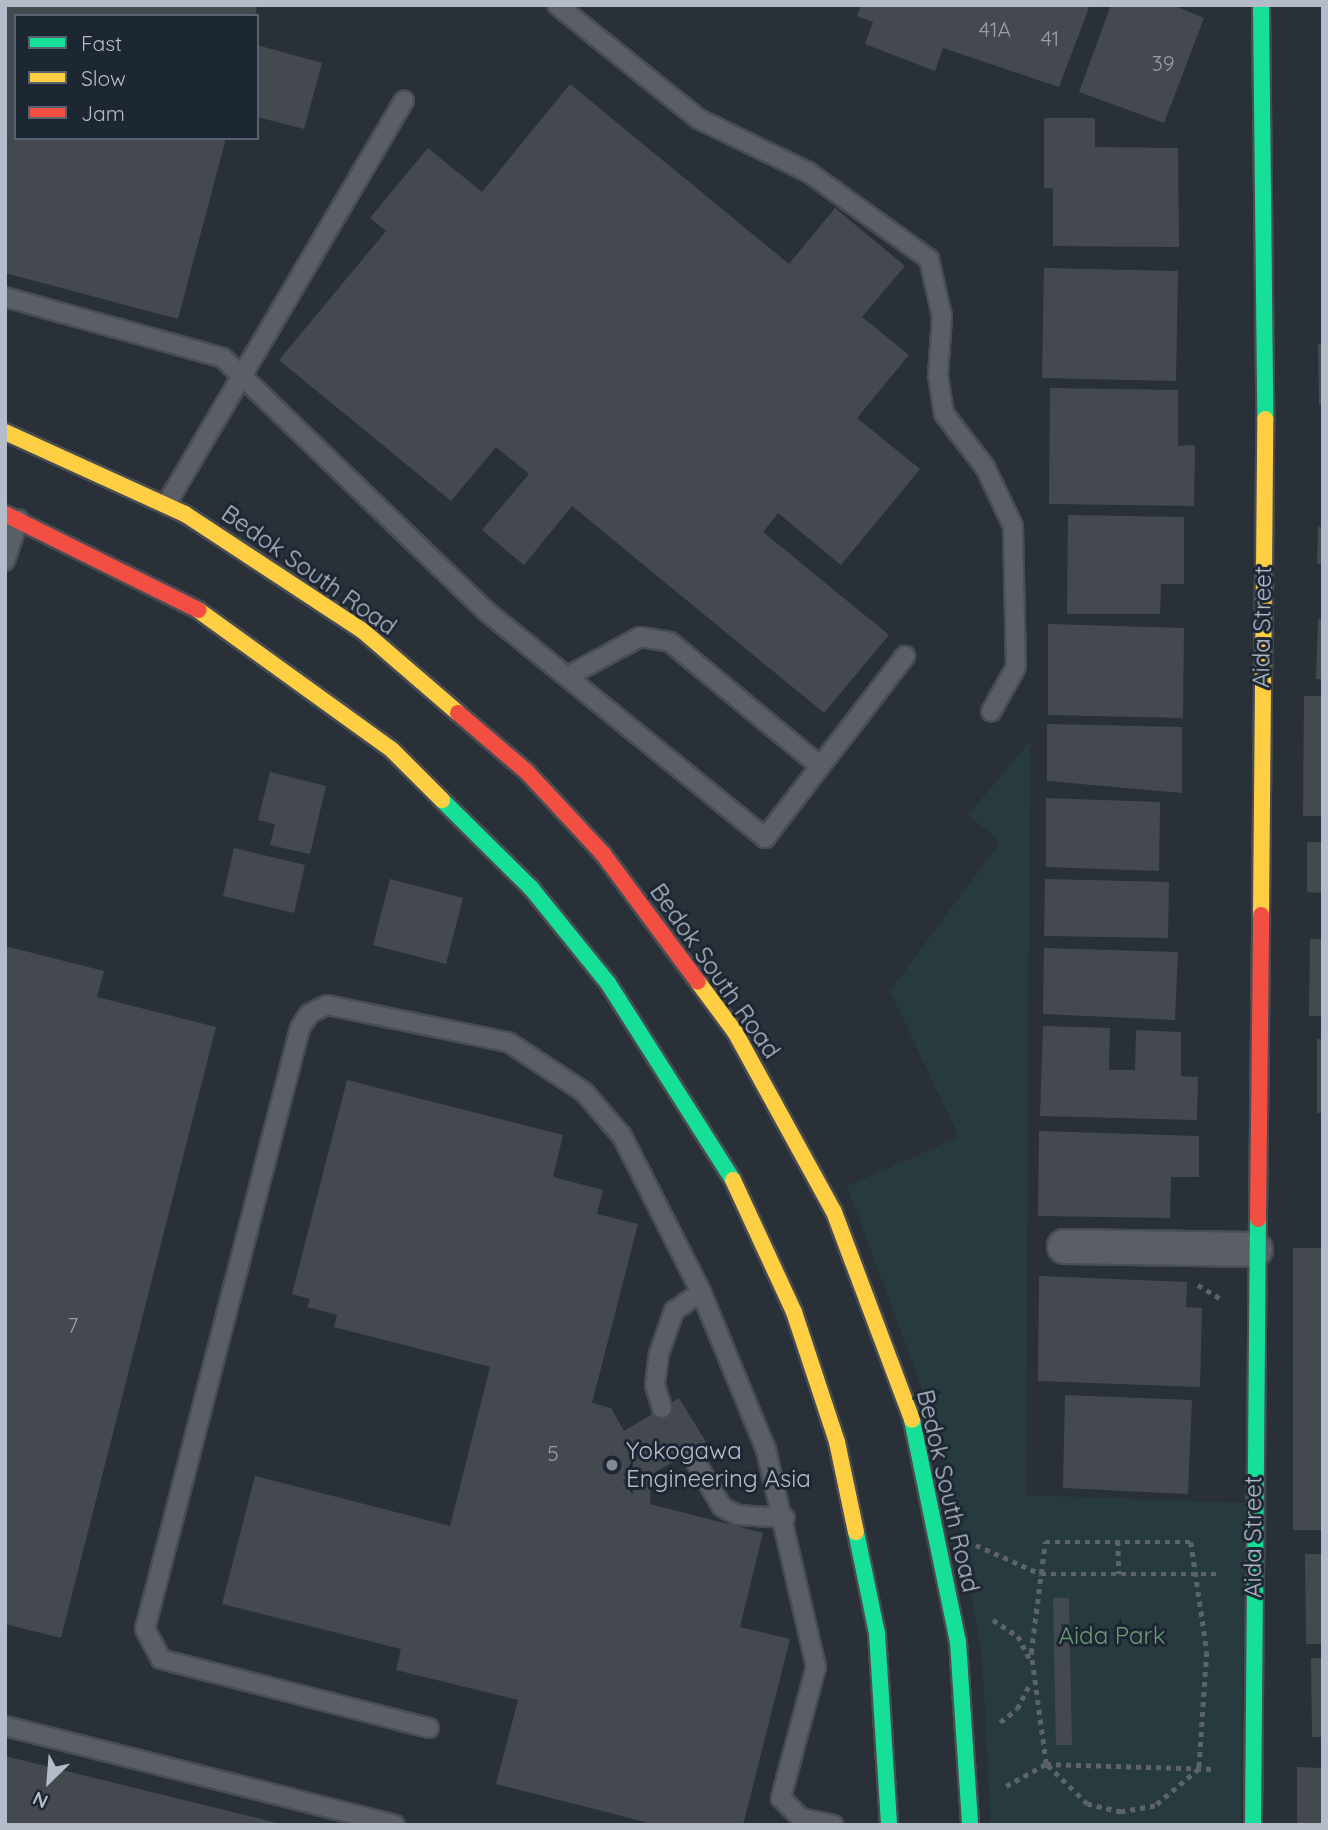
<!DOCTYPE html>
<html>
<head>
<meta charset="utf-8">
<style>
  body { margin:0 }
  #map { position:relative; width:1328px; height:1830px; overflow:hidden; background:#2a3038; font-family:Quicksand,sans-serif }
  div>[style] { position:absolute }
  .green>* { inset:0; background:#273a3e }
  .building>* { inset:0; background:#444950 }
  .path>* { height:4.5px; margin-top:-2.25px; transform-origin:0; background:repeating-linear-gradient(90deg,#5d636a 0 5px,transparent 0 10px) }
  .roads { filter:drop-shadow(2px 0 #484c53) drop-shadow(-2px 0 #484c53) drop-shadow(0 2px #484c53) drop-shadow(0 -2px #484c53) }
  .lane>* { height:18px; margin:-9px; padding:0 9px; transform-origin:9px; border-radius:9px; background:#5a5e66 }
  .street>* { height:33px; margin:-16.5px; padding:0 16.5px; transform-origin:16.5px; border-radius:16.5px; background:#5a5e66 }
  .fast>* { height:16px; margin:-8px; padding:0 8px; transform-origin:8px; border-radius:8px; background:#16e098 }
  .slow>* { height:16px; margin:-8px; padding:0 8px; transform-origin:8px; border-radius:8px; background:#ffcf43 }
  .jam>* { height:16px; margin:-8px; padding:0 8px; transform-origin:8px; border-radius:8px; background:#f24e42 }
  .dots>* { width:19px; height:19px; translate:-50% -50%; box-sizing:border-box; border:4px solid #1d2633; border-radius:50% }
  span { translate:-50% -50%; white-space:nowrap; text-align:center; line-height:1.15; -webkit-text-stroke:6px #1d2633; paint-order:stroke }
  .number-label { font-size:21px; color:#989fab }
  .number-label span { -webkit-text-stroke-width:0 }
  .street-label { font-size:24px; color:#b4bcc9 }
  .poi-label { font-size:24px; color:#b4bcc9 }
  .left { translate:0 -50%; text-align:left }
  .park-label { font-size:24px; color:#6b9a76 }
  .frame { position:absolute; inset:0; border:7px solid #b4bcc9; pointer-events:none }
  .legend { position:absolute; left:14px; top:14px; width:245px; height:126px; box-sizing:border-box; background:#1d2633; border:2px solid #59626f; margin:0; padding:9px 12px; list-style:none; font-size:21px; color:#b4bcc9 }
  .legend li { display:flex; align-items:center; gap:14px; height:35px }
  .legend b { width:35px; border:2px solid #59626f }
  .north { position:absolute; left:14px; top:1746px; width:70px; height:70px; -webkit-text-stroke:5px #1d2633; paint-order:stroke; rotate:205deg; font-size:19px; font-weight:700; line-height:28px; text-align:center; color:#b4bcc9 }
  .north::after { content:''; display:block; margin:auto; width:24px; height:32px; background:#b4bcc9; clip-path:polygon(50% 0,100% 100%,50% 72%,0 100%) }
</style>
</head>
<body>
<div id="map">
  <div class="green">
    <div style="clip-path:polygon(1030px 741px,1026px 1495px,1245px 1503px,1241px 1825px,991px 1825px,982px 1659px,958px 1516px,934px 1421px,847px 1186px,959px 1137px,890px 991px,1000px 842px,968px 815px)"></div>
  </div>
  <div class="building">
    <div style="clip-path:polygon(5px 5px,257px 5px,255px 16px,16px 16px,16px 138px,226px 138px,178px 319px,5px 273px)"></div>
    <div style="clip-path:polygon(861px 5px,1090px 5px,1059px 87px,943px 48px,935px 71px,865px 44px,873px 22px,857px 16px)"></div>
    <div style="clip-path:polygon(1111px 5px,1173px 5px,1204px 18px,1164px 123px,1079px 92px)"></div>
    <div style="clip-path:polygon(257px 45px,322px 63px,304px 129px,257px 117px)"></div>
    <div style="clip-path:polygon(570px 84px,789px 264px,835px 208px,905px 266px,862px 317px,909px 355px,857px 418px,920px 469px,841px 565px,778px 513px,763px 532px,889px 635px,824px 713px,572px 506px,524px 565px,482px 530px,529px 474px,496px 447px,451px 501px,279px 360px,386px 231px,370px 218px,428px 148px,482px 192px)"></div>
    <div style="clip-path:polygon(1044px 118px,1095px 118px,1095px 147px,1178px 148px,1179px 247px,1053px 246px,1053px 188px,1044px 188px)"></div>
    <div style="clip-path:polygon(1044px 268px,1178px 271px,1176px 381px,1042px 378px)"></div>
    <div style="clip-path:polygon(1318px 344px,1323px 344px,1323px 405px,1319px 405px)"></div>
    <div style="clip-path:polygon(1050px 388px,1178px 390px,1178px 446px,1195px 445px,1194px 506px,1049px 504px)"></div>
    <div style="clip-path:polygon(1068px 515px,1184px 517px,1184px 584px,1161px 584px,1160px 614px,1067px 614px)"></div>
    <div style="clip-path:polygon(1318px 527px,1323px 527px,1323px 564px,1317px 564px)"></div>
    <div style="clip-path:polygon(1318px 619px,1323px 619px,1323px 679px,1316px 679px)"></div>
    <div style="clip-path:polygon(1048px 624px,1184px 628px,1183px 718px,1048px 715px)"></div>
    <div style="clip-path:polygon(1304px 696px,1323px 696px,1323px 816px,1303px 816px)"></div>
    <div style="clip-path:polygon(1047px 724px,1182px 727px,1182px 793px,1047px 781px)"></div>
    <div style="clip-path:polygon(270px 772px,326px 786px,310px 854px,270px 845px,275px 824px,258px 820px)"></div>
    <div style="clip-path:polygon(1046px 798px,1160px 802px,1159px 871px,1046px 867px)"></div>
    <div style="clip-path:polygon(1307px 842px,1323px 842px,1323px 893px,1307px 892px)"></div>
    <div style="clip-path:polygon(234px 848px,305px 865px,294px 913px,223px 896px)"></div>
    <div style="clip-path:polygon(390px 879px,463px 898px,446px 964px,373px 945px)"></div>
    <div style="clip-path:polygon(1045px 879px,1169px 882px,1168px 938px,1044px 936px)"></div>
    <div style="clip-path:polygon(1310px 939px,1323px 939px,1323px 1016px,1309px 1016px)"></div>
    <div style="clip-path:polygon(5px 946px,104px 971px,97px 997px,216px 1027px,61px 1638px,5px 1624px)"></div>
    <div style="clip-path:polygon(1044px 948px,1178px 952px,1175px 1020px,1043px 1014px)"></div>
    <div style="clip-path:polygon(1043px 1026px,1110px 1028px,1109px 1070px,1135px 1070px,1136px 1030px,1181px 1032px,1181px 1076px,1198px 1077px,1197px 1120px,1040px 1116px)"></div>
    <div style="clip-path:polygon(1317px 1039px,1323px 1039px,1323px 1113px,1317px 1113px)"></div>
    <div style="clip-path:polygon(347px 1080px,563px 1135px,553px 1177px,603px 1190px,597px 1214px,638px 1224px,592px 1403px,611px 1408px,624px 1431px,679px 1398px,706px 1442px,651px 1475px,650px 1504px,763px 1533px,740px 1627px,790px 1639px,743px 1825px,657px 1825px,496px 1784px,518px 1700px,396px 1670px,401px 1649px,222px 1604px,255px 1476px,450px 1526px,490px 1367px,334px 1327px,337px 1315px,307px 1307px,310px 1299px,292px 1294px)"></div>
    <div style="clip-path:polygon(1039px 1131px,1199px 1136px,1199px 1177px,1171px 1177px,1170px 1218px,1038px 1216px)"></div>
    <div style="clip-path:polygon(1293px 1248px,1323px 1248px,1323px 1530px,1293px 1530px)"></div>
    <div style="clip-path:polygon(1039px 1276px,1187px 1282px,1186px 1307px,1202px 1308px,1200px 1387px,1038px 1381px)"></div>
    <div style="clip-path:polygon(1065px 1395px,1192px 1400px,1188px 1494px,1063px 1488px)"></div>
    <div style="clip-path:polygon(1305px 1554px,1323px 1554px,1323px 1644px,1306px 1644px)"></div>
    <div style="clip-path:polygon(1053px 1598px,1069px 1598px,1072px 1745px,1056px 1745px)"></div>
    <div style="clip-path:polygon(1311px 1658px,1323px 1658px,1323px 1737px,1312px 1737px)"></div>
    <div style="clip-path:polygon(5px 1756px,281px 1824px,281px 1825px,5px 1825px)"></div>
    <div style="clip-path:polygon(1297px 1767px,1323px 1768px,1323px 1825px,1297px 1825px)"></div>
  </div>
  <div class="path">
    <div style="left:1198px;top:1285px;width:26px;rotate:31deg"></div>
    <div style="left:1118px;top:1541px;width:33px;rotate:88deg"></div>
    <div style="left:1045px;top:1542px;width:146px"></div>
    <div style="left:1191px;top:1542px;width:111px;rotate:81.7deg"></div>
    <div style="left:1207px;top:1652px;width:117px;rotate:93.9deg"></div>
    <div style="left:1199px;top:1769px;width:57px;rotate:139.9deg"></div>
    <div style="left:1155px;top:1806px;width:35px;rotate:170deg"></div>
    <div style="left:1121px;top:1812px;width:35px;rotate:-167deg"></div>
    <div style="left:1087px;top:1804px;width:57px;rotate:-135.7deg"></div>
    <div style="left:1046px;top:1764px;width:112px;rotate:-97.7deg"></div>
    <div style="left:1031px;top:1653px;width:112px;rotate:-82.8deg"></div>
    <div style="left:976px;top:1545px;width:71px;rotate:24deg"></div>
    <div style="left:1041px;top:1574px;width:176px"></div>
    <div style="left:993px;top:1620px;width:30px;rotate:33deg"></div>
    <div style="left:1018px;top:1636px;width:25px;rotate:63deg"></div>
    <div style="left:1000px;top:1722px;width:21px;rotate:-37deg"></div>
    <div style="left:1017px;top:1709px;width:28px;rotate:-63deg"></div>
    <div style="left:1006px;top:1786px;width:46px;rotate:-28.8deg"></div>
    <div style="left:1046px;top:1764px;width:170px;rotate:1.7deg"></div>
  </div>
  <div class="roads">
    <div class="lane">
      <div style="left:557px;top:5px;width:182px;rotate:38.8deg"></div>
      <div style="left:699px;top:119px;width:121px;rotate:25.9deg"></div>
      <div style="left:808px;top:172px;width:149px;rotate:35.7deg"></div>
      <div style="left:929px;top:259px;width:58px;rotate:77.2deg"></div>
      <div style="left:942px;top:316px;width:60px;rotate:93.8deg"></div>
      <div style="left:938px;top:376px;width:38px;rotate:81deg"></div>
      <div style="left:944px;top:414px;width:67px;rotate:52.3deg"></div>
      <div style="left:985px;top:467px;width:65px;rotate:64.6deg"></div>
      <div style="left:1013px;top:526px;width:141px;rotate:88.8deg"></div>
      <div style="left:1016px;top:667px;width:51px;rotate:119.1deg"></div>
      <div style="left:5px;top:297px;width:226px;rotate:15.6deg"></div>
      <div style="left:223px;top:358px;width:365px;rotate:43.9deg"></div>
      <div style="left:486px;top:611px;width:360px;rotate:39.1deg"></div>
      <div style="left:765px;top:838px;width:230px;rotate:-52.4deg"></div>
      <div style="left:167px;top:503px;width:467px;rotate:-59.5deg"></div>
      <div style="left:5px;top:561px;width:44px;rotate:-71.6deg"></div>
      <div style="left:568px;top:676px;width:82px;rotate:-28.4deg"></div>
      <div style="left:640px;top:637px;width:30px;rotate:9deg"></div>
      <div style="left:670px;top:642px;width:195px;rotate:39.6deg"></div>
      <div style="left:662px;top:1408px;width:24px;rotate:-107deg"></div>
      <div style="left:655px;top:1385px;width:31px;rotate:-83deg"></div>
      <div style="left:659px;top:1354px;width:46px;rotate:-70.8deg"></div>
      <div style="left:674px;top:1311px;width:33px;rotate:-35deg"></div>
      <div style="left:690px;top:1452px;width:64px;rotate:59.8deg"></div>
      <div style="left:722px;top:1507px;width:18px;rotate:27deg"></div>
      <div style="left:738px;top:1515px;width:47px;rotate:3.7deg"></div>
      <div style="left:5px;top:1726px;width:402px;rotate:14.2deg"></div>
      <div style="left:429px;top:1728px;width:277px;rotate:-165.6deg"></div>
      <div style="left:161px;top:1659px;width:34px;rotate:-118deg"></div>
      <div style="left:145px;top:1629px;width:621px;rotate:-75.54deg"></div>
      <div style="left:300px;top:1028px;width:17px;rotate:-57deg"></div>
      <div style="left:309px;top:1014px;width:20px;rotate:-27deg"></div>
      <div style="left:327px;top:1005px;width:185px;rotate:11.6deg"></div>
      <div style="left:508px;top:1042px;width:91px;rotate:33.3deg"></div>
      <div style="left:584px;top:1092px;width:58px;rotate:49.2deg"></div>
      <div style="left:622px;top:1136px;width:175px;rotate:63.1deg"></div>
      <div style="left:701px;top:1292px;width:171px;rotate:67.6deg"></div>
      <div style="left:766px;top:1450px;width:223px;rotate:77deg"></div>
      <div style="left:816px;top:1667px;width:136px;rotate:105deg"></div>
      <div style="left:781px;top:1798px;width:28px;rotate:45deg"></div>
      <div style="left:801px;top:1818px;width:33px;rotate:12deg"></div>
    </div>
    <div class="street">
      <div style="left:1064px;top:1246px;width:191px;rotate:0.9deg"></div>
    </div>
    <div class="fast">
      <div style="left:1261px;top:5px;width:414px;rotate:89.4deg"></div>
      <div style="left:442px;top:800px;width:125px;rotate:44.7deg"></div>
      <div style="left:531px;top:888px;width:122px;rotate:51deg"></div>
      <div style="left:608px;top:983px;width:233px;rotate:57.6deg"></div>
      <div style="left:912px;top:1420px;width:227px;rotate:78.3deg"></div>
      <div style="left:958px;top:1642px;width:183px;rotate:86.2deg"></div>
      <div style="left:856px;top:1532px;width:103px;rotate:78.3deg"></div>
      <div style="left:877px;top:1633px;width:192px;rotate:86.4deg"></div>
      <div style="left:1253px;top:1825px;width:606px;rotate:-89.53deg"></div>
    </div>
    <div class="slow">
      <div style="left:5px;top:432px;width:198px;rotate:24.5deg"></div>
      <div style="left:185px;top:514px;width:213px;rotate:33.3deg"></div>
      <div style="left:363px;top:631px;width:125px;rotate:40.8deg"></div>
      <div style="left:198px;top:610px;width:239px;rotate:35.8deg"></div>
      <div style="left:392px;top:750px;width:71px;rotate:45deg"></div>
      <div style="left:1261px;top:915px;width:496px;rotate:-89.5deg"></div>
      <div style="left:698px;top:982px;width:62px;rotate:53.5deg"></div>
      <div style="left:735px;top:1032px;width:205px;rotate:61.2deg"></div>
      <div style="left:834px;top:1212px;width:222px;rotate:69.4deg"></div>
      <div style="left:733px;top:1180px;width:145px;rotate:65.2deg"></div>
      <div style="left:794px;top:1312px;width:137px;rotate:71.7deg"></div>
      <div style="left:837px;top:1442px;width:92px;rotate:78.1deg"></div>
    </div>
    <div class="jam">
      <div style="left:5px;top:514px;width:216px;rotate:26.4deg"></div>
      <div style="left:458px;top:713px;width:89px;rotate:40.5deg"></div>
      <div style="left:526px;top:771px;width:113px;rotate:47.1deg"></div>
      <div style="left:603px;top:854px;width:159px;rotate:53.4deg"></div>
      <div style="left:1258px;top:1219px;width:304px;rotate:-89.4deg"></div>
    </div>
  </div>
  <div class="dots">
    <div style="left:612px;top:1465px;background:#848b96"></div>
  </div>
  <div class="number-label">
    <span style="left:995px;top:29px">41A</span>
    <span style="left:1050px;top:38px">41</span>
    <span style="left:1163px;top:63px">39</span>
    <span style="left:73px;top:1325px">7</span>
    <span style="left:553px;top:1453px">5</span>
  </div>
  <div class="street-label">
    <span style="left:309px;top:570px;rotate:35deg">Bedok South Road</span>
    <span style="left:1262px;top:627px;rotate:-89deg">Aida Street</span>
    <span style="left:715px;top:971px;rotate:55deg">Bedok South Road</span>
    <span style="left:948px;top:1491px;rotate:77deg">Bedok South Road</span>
    <span style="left:1253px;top:1537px;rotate:-90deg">Aida Street</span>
  </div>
  <div class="poi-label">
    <span class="left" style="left:626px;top:1465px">Yokogawa<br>Engineering Asia</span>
  </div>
  <div class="park-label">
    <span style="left:1112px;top:1636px">Aida Park</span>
  </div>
  <div class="frame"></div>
  <ul class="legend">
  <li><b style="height:9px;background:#16e098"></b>Fast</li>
  <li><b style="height:9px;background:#ffcf43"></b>Slow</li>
  <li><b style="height:9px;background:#f24e42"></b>Jam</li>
  </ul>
  <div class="north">N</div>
</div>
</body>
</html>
